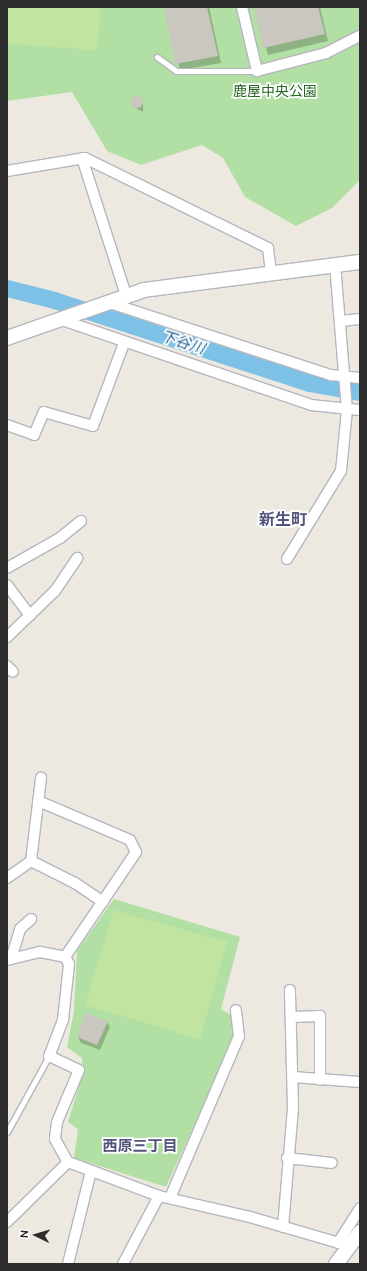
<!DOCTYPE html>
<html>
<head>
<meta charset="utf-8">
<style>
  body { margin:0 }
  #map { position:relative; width:367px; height:1271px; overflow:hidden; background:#ede9e1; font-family:Ubuntu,"Noto Sans JP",sans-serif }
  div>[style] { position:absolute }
  .green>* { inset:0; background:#b2dfa3 }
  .pitch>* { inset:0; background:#c1e5a0 }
  .shadow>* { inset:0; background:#0003 }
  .river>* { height:17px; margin:-8.5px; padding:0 8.5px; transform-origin:8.5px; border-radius:8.5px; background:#7ec1e6 }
  .building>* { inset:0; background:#c9c7bf }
  .round { border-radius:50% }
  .roads { filter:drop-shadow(1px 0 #b5b6bf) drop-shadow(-1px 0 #b5b6bf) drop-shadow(0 1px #b5b6bf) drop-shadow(0 -1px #b5b6bf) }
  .lane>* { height:5px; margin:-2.5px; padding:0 2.5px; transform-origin:2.5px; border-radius:2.5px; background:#fff }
  .street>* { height:10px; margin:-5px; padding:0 5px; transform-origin:5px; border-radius:5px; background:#fff }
  .secondary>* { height:14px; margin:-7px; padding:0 7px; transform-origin:7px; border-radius:7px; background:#fff }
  span { translate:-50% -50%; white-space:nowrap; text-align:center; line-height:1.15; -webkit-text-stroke:3.5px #fff; paint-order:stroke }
  .park-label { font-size:14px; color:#296622 }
  .water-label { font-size:15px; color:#195f95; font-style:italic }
  .neighbourhood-label { font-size:15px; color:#51547b; font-weight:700 }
  .quarter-label { font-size:16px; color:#51547b; font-weight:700 }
  .frame { position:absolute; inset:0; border:8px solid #2d2d2d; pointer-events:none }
  .north { position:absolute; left:16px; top:1215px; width:40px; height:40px; -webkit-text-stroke:3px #fff; paint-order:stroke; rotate:275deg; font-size:11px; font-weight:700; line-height:16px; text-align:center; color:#2d2d2d }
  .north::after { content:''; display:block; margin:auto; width:14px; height:18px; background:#2d2d2d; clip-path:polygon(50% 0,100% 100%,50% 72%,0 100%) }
</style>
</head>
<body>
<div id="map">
  <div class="green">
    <div style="clip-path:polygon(7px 7px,360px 7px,360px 180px,332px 208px,296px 226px,245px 197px,223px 158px,202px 145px,141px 165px,107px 151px,72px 92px,7px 101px)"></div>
    <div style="clip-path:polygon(114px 899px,240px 937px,221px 1009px,236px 1018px,237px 1032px,166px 1187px,74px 1158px,78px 1129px,68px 1122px,83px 1073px,82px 1058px,67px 1047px,74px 1011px,77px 951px)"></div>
  </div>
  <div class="pitch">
    <div style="clip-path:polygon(7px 7px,101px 7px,97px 50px,7px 44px)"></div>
    <div style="clip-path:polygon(114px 910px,227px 942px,200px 1039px,85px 1005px)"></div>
  </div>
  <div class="shadow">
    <div style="clip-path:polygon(165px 7px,209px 7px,221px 63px,180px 70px)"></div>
    <div style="clip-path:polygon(255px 7px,320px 7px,328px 41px,268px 55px)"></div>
    <div style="clip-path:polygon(134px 97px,143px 99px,143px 112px,132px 106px)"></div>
    <div style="clip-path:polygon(107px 1022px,110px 1027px,100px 1050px,81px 1043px,78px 1037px)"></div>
  </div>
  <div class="river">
    <div style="left:7px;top:288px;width:49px;rotate:14.3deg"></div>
    <div style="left:54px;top:300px;width:268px;rotate:18deg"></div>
    <div style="left:309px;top:383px;width:52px;rotate:10deg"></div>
  </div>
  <div class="building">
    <div style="clip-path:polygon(164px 7px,207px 7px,218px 56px,175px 64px)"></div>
    <div style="clip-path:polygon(254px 7px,318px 7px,325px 34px,263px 48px)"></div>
    <div class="round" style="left:131px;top:96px;width:12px;height:12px"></div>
    <div style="clip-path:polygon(85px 1013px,108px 1021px,97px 1045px,77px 1037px)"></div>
  </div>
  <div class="roads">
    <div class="lane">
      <div style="left:157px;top:57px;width:24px;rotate:36deg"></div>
      <div style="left:176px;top:71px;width:81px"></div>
      <div style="left:7px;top:1132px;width:87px;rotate:-61.1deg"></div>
    </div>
    <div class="street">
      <div style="left:242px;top:7px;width:66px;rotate:76.8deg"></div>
      <div style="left:257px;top:71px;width:71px;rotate:-14.6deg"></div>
      <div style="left:326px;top:53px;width:38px;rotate:-27deg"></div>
      <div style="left:82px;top:158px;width:144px;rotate:72.2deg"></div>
      <div style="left:7px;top:171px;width:79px;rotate:-9.5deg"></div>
      <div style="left:85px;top:158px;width:204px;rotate:26.2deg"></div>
      <div style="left:268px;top:248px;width:24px;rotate:83deg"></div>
      <div style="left:107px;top:302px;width:236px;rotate:18.1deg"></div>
      <div style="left:331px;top:375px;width:29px;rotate:6deg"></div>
      <div style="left:59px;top:319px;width:266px;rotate:18.8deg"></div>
      <div style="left:311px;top:405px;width:49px;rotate:5.8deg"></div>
      <div style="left:341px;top:321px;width:19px;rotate:-6deg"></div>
      <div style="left:7px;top:425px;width:29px;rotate:20deg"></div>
      <div style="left:34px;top:435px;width:25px;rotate:-67deg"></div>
      <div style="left:44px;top:412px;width:51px;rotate:15.9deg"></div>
      <div style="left:93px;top:426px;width:89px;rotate:-69.5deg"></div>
      <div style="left:287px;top:559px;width:103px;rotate:-58.5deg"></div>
      <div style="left:341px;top:471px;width:61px;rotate:-84.4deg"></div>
      <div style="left:347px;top:410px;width:145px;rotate:-94.7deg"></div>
      <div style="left:7px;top:568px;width:61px;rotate:-29.5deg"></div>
      <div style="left:60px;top:538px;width:27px;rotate:-39deg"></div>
      <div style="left:7px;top:585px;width:38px;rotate:53deg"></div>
      <div style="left:30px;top:615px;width:32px;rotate:136deg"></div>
      <div style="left:30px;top:615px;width:35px;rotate:-44deg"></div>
      <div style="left:55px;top:591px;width:40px;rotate:-56deg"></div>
      <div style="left:7px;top:666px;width:8px;rotate:45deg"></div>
      <div style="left:31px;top:861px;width:84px;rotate:-83.1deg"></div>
      <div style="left:7px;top:878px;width:29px;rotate:-35deg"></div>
      <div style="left:31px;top:861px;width:49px;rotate:26.6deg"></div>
      <div style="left:75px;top:883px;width:34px;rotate:34deg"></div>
      <div style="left:65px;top:957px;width:8px;rotate:60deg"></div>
      <div style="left:69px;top:964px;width:56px;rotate:96.1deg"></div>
      <div style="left:63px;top:1020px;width:39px;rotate:111deg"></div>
      <div style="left:49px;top:1056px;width:33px;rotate:25deg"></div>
      <div style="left:79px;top:1070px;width:56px;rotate:112.9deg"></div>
      <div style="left:57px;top:1122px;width:17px;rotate:97deg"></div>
      <div style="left:55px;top:1139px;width:26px;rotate:61deg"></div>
      <div style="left:68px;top:1162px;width:97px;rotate:20.5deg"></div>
      <div style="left:159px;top:1196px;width:93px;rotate:13deg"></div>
      <div style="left:250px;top:1217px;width:103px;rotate:16.3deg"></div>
      <div style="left:11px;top:959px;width:31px;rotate:-73deg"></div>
      <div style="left:20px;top:929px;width:15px;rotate:-42deg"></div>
      <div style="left:7px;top:960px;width:34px;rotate:-14deg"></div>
      <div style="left:40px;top:952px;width:25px;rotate:11deg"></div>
      <div style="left:65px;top:957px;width:127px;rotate:-55.9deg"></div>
      <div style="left:136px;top:852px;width:13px;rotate:-117deg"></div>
      <div style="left:130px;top:840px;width:100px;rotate:-157deg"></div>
      <div style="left:293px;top:1017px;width:27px;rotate:-2deg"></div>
      <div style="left:320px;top:1016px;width:64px;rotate:90deg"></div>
      <div style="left:293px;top:1077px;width:67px;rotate:4.3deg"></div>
      <div style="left:287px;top:1158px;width:45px;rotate:6.3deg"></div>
      <div style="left:170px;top:1198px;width:176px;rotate:-66.9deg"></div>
      <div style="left:239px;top:1036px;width:26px;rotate:-97deg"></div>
      <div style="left:7px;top:1222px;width:86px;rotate:-44.5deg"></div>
      <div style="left:283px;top:1227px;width:119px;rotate:-85.2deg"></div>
      <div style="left:293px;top:1108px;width:118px;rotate:-91.5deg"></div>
      <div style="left:338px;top:1243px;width:41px;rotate:-57.8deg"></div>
      <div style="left:68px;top:1264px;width:96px;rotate:-76.1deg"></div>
      <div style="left:123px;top:1264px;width:77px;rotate:-62.1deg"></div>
    </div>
    <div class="secondary">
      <div style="left:7px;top:338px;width:145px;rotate:-19.3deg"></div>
      <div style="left:144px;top:290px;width:218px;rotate:-7.4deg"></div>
      <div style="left:336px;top:1264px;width:40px;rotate:-53deg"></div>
    </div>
  </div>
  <div class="park-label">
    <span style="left:275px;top:91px">鹿屋中央公園</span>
  </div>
  <div class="water-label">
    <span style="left:183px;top:342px;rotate:18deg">下谷川</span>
  </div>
  <div class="neighbourhood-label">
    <span style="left:140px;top:1146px">西原三丁目</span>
  </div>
  <div class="quarter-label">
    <span style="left:283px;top:519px">新生町</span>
  </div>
  <div class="frame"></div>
  <div class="north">N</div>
</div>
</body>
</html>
